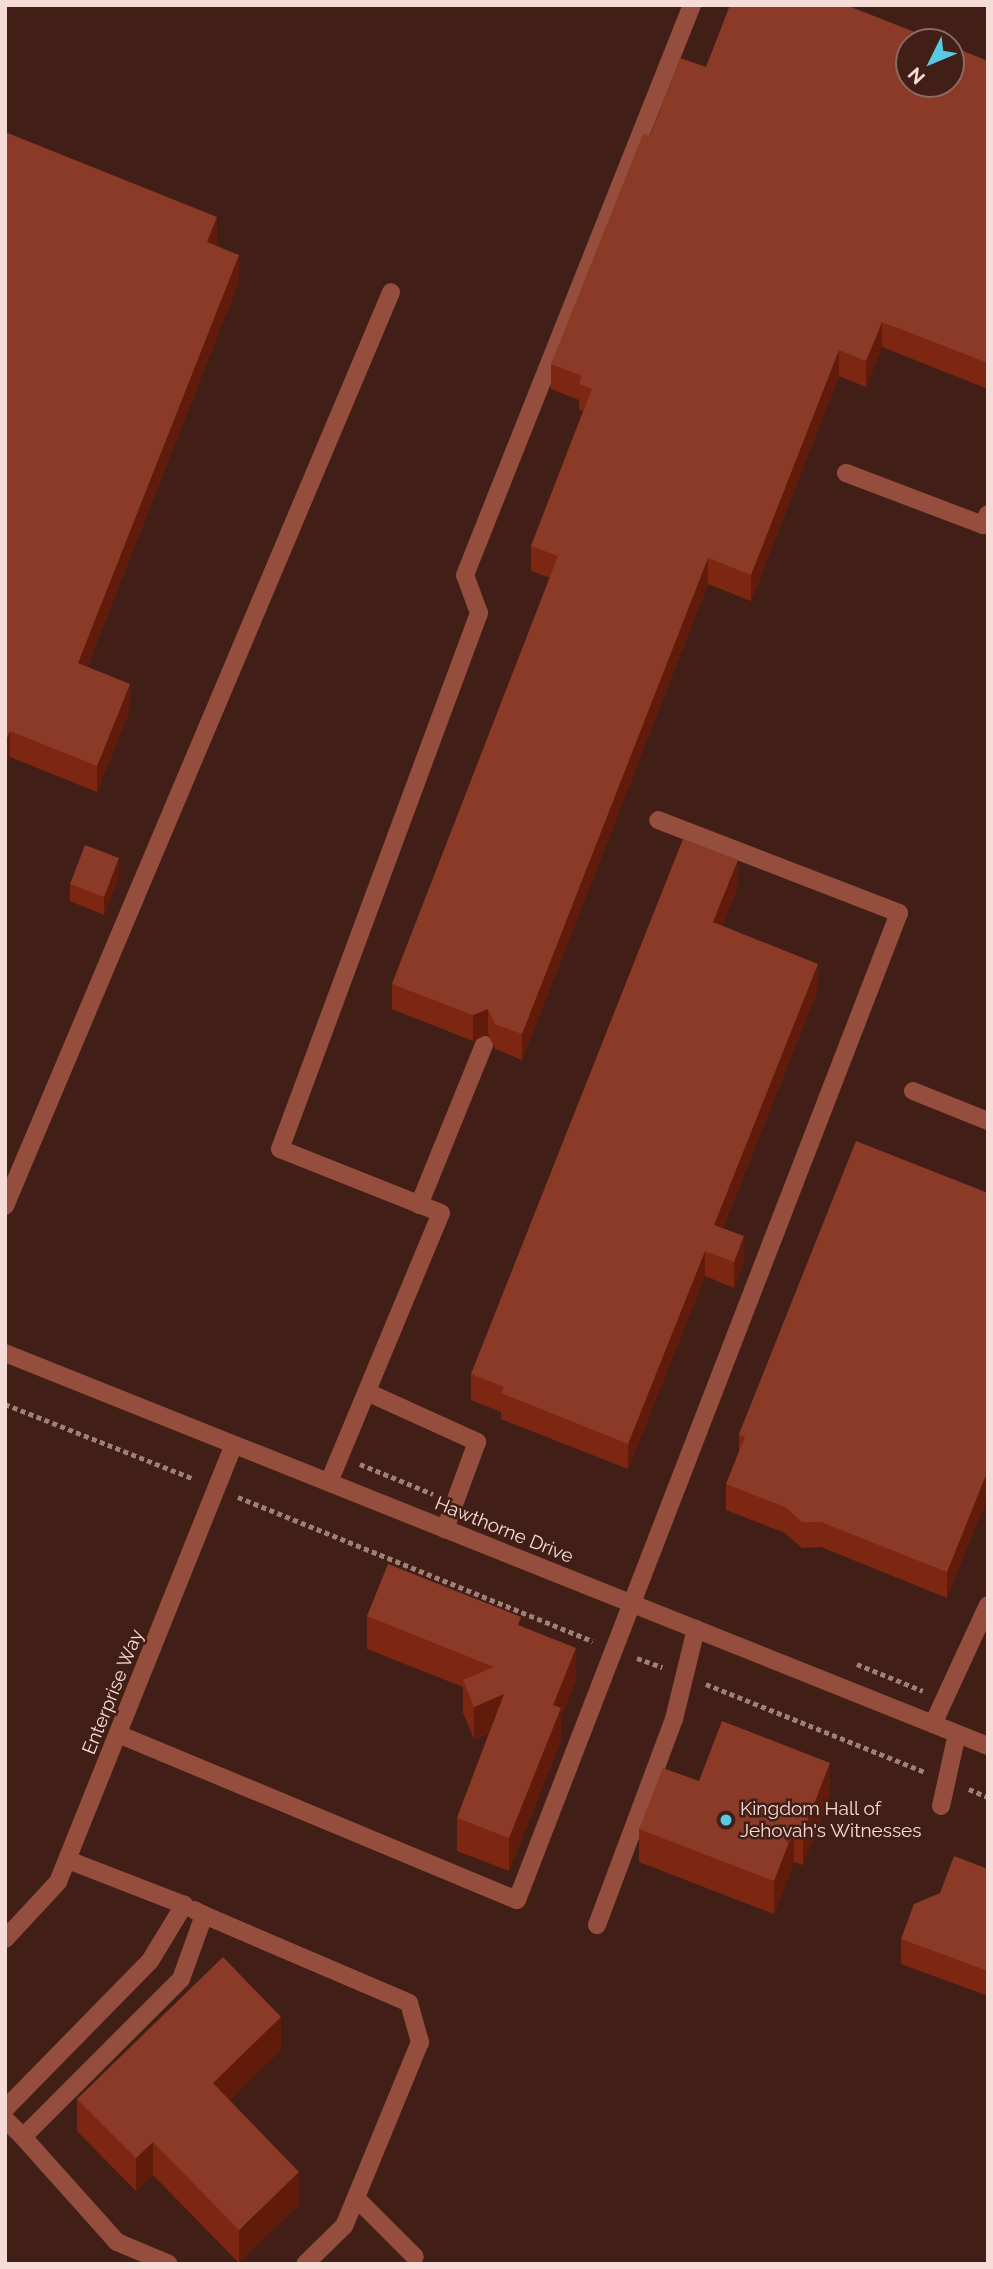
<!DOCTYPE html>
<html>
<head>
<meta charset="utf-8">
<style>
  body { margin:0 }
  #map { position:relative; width:993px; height:2269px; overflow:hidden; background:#421f16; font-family:Raleway,sans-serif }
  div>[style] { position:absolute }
  .path>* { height:4.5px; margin-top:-2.25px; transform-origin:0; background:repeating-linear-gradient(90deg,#9e8079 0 5px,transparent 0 8.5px) }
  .minor>* { height:18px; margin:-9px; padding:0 9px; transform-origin:9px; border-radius:9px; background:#954e3d }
  .wall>* { inset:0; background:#7d2712 }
  .shaded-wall>* { inset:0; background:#601b0b }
  .building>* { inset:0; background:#8a3a27 }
  .dots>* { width:19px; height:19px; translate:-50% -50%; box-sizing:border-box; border:4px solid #421f16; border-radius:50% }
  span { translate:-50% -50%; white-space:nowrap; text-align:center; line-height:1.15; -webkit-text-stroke:5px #421f16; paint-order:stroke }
  .street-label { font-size:19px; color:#f5dcd6 }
  .poi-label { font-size:19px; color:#f5dcd6 }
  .left { translate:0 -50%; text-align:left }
  .frame { position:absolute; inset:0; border:7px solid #f5dcd6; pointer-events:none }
  .north { position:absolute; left:895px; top:28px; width:70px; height:70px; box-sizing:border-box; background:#421f16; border:2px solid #8a6b63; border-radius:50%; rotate:227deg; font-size:19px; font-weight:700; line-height:28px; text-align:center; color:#f5dcd6 }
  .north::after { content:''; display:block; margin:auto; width:24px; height:32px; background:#57c9e2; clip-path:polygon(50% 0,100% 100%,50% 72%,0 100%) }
</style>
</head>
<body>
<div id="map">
  <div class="path">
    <div style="left:5px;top:1404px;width:203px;rotate:21.6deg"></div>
    <div style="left:360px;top:1464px;width:79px;rotate:22.3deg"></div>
    <div style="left:238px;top:1497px;width:383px;rotate:22.1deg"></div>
    <div style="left:637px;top:1658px;width:27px;rotate:20deg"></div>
    <div style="left:857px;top:1664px;width:71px;rotate:22.2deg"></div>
    <div style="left:706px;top:1684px;width:236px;rotate:21.9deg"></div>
    <div style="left:969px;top:1789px;width:21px;rotate:23deg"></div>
  </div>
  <div class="minor">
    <div style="left:846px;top:473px;width:147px;rotate:20.8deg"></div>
    <div style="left:983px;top:525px;width:12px;rotate:-66deg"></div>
    <div style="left:913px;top:1091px;width:81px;rotate:21.8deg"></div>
    <div style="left:419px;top:1205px;width:173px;rotate:-67.9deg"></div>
    <div style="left:5px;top:1206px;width:992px;rotate:-67.1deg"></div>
    <div style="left:5px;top:1353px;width:1059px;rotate:21.79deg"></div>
    <div style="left:367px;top:1392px;width:121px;rotate:24.4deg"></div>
    <div style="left:477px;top:1442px;width:93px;rotate:110.2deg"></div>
    <div style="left:329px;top:1482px;width:291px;rotate:-67.4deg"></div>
    <div style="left:441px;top:1213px;width:173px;rotate:-158.3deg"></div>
    <div style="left:280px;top:1149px;width:572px;rotate:-69.63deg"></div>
    <div style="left:479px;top:613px;width:40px;rotate:-110.2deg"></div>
    <div style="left:465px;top:575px;width:614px;rotate:-68.29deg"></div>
    <div style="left:933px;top:1724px;width:131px;rotate:-65.2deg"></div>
    <div style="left:118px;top:1734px;width:432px;rotate:22.6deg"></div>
    <div style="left:517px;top:1900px;width:1058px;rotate:-68.84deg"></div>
    <div style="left:899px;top:913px;width:258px;rotate:-158.9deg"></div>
    <div style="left:941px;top:1806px;width:74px;rotate:-77.5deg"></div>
    <div style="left:204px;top:1915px;width:223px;rotate:23.2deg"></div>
    <div style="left:409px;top:2003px;width:41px;rotate:74.2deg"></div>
    <div style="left:420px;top:2042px;width:199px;rotate:112.4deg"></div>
    <div style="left:344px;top:2226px;width:54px;rotate:135.7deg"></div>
    <div style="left:597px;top:1925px;width:220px;rotate:-69.5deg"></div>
    <div style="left:674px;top:1719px;width:93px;rotate:-76.3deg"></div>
    <div style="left:5px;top:1939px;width:78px;rotate:-47.1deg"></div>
    <div style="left:58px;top:1882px;width:471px;rotate:-68.1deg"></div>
    <div style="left:5px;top:2109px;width:207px;rotate:-45.6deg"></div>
    <div style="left:150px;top:1961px;width:66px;rotate:-58.7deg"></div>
    <div style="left:184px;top:1905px;width:124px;rotate:-158.8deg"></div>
    <div style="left:5px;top:2119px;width:25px;rotate:45deg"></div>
    <div style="left:23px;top:2137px;width:223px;rotate:-45deg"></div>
    <div style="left:181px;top:1979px;width:68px;rotate:-70.2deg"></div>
    <div style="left:204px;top:1915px;width:11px;rotate:-153deg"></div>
    <div style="left:23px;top:2137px;width:141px;rotate:48.2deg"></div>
    <div style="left:117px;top:2242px;width:56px;rotate:22.9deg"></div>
    <div style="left:356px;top:2198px;width:83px;rotate:45deg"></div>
  </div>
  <div class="wall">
    <div style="clip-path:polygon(988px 61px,988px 389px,882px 347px,866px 387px,839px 376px,751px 601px,708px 584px,522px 1060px,495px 1049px,488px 1034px,473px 1041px,392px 1009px,392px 984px,550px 578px,531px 571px,531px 546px,583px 411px,579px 410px,579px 400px,551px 389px,551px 364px,650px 136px,706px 67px)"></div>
    <div style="clip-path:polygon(5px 132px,217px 243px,216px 246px,239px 281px,87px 667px,130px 709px,97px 792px,10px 757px)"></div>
    <div style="clip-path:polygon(119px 876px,104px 915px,70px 901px,70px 884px)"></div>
    <div style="clip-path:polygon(738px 886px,722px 926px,818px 989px,723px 1228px,744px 1262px,734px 1288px,705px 1276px,628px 1469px,501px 1419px,501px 1412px,471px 1400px,471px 1374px)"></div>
    <div style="clip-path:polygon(988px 1193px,988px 1496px,947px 1598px,821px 1547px,802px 1548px,785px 1533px,726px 1510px,726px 1484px,739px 1451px,739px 1434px)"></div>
    <div style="clip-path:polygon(367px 1616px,521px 1626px,576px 1680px,561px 1717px,561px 1740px,509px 1871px,457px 1851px,457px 1818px,489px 1733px,474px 1739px,463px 1713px,463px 1687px,367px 1649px)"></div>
    <div style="clip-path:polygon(699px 1781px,830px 1796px,803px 1865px,794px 1862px,774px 1914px,639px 1862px,639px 1829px)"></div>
    <div style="clip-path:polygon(988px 1869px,988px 1996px,901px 1964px,901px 1939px,940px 1893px)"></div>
    <div style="clip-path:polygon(281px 2050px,229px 2100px,299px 2204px,239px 2263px,153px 2175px,136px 2191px,77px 2131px,77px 2099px)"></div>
  </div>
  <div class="shaded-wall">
    <div style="clip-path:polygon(217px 217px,217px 243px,207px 268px,207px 242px)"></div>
    <div style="clip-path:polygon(239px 255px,239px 281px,78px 689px,78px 663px)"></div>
    <div style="clip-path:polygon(882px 322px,882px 347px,866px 387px,866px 361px)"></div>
    <div style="clip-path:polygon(839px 350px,839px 376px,751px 601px,751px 575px)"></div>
    <div style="clip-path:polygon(708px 558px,708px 584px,522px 1060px,522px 1034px)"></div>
    <div style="clip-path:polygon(130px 684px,130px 709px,97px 792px,97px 766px)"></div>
    <div style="clip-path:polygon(10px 731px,10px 757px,5px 769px,5px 743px)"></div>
    <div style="clip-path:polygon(119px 858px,119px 876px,104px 915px,104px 897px)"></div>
    <div style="clip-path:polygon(738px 860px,738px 886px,713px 948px,713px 922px)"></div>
    <div style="clip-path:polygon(818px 964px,818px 989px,714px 1250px,714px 1225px)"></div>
    <div style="clip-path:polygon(488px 1009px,488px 1034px,473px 1041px,473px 1015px)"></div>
    <div style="clip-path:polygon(744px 1236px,744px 1262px,734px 1288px,734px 1262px)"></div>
    <div style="clip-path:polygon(705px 1251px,705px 1276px,628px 1469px,628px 1444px)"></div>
    <div style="clip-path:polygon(988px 1470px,988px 1496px,947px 1598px,947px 1572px)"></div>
    <div style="clip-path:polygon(576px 1648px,576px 1680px,561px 1717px,561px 1740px,509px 1871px,509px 1838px,553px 1705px)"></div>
    <div style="clip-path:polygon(504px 1694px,504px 1726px,474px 1739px,474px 1707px)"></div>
    <div style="clip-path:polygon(830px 1763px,830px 1796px,803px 1865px,803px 1832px)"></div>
    <div style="clip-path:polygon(794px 1829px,794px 1862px,774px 1914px,774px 1881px)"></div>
    <div style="clip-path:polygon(281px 2017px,281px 2050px,213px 2116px,213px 2083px)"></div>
    <div style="clip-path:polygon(153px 2142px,153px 2175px,136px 2191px,136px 2158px)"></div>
    <div style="clip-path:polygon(299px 2172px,299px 2204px,239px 2263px,239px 2230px)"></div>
  </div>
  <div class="building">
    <div style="clip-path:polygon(730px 5px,846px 5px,940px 42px,909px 42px,909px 84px,951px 84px,951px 46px,988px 61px,988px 363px,882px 322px,866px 361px,839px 350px,751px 575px,708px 558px,522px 1034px,495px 1024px,488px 1009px,473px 1015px,392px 984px,558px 556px,531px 546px,592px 389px,579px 384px,582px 376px,551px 364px,643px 134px,650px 136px,680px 58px,706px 67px)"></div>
    <div style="clip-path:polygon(5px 132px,217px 217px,207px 242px,239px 255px,78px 663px,130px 684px,97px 766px,10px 731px,5px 743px)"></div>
    <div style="clip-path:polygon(683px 839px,738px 860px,713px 922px,818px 964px,714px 1225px,744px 1236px,734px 1262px,705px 1251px,628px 1444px,501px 1393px,504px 1387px,471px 1374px)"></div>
    <div style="clip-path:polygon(85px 845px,119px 858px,104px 897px,70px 884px)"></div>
    <div style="clip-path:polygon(856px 1141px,988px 1193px,988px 1470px,947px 1572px,821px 1522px,802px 1522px,785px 1507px,726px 1484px,745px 1437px,739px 1434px)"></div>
    <div style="clip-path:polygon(388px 1564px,521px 1617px,518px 1625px,576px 1648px,553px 1705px,561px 1708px,509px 1838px,457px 1818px,504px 1694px,474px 1707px,463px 1680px,494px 1667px,367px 1616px)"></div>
    <div style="clip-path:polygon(722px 1721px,830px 1763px,803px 1832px,794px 1829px,774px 1881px,639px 1829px,663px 1768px,699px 1781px)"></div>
    <div style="clip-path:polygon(954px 1856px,988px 1869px,988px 1971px,901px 1939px,914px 1904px,940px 1893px)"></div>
    <div style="clip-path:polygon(223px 1957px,281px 2017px,213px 2083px,299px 2172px,239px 2230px,153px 2142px,136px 2158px,77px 2099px)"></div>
  </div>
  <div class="dots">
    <div style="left:726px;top:1820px;background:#57c9e2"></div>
  </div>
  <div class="street-label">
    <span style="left:504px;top:1530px;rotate:22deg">Hawthorne Drive</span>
    <span style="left:113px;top:1692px;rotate:-68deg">Enterprise Way</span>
  </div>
  <div class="poi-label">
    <span class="left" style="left:740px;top:1820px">Kingdom Hall of<br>Jehovah's Witnesses</span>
  </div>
  <div class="frame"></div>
  <div class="north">N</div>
</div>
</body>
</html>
